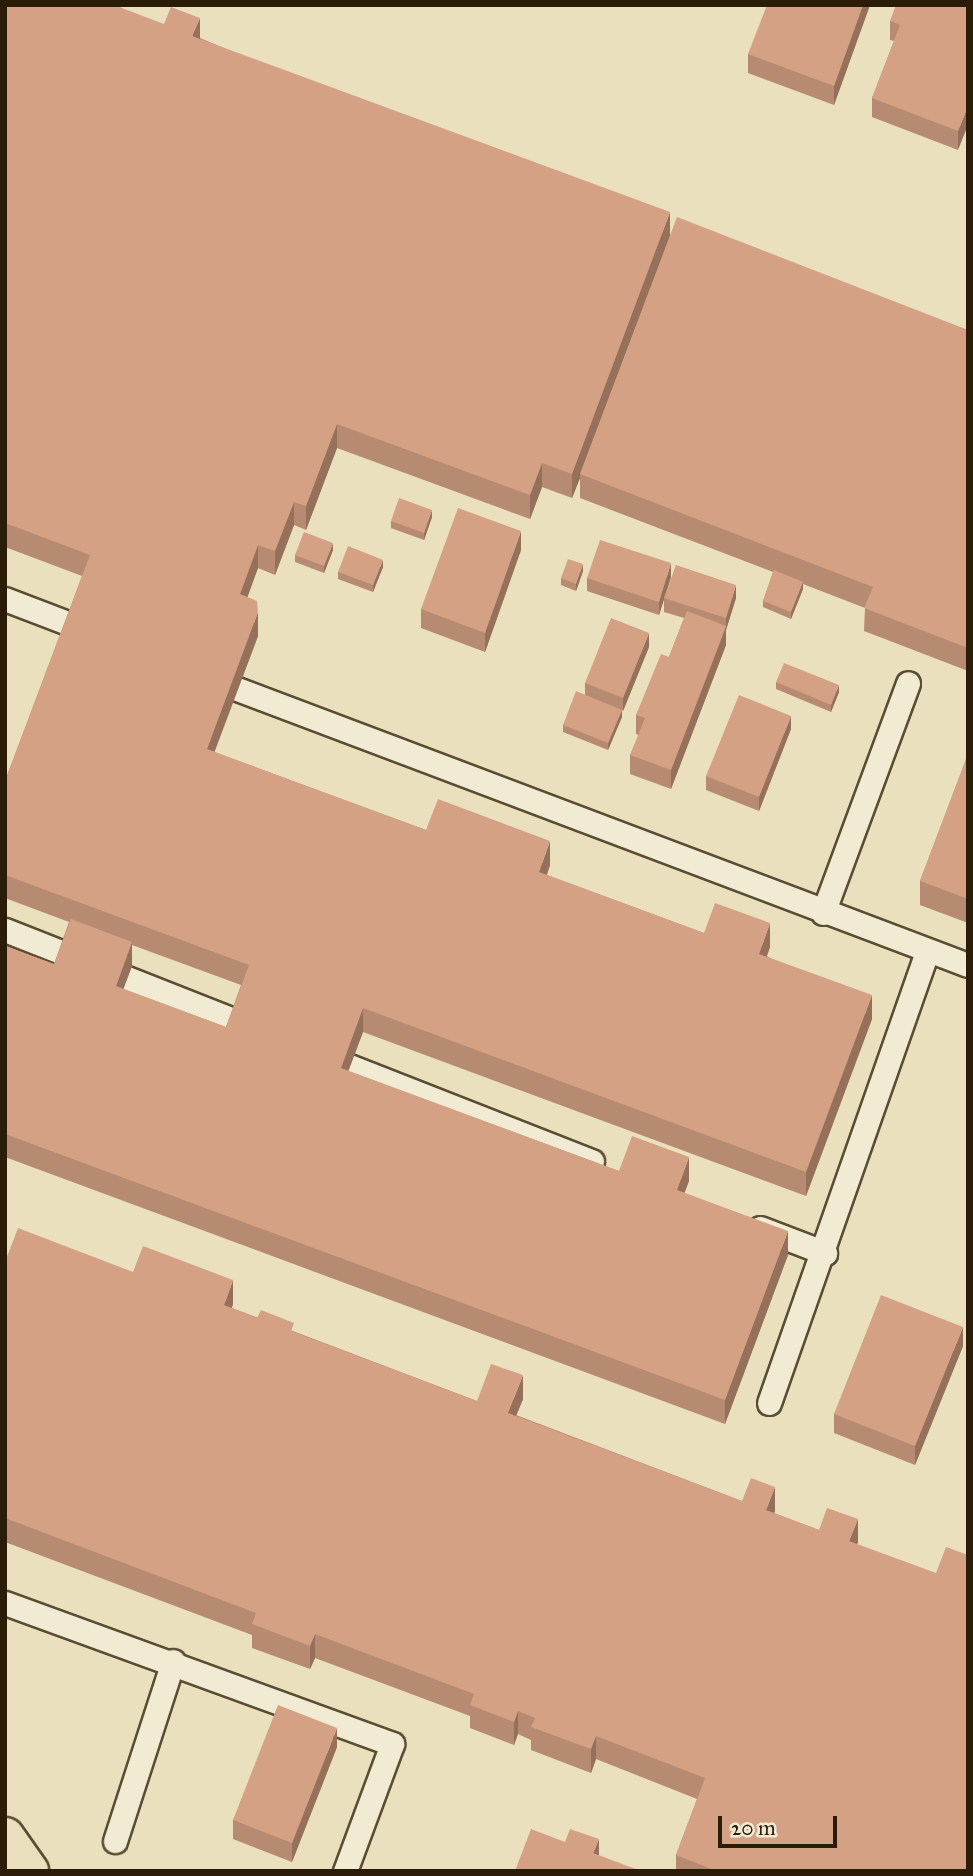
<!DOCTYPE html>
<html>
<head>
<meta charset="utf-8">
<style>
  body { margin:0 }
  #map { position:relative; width:973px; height:1876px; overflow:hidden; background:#eae0bd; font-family:"IM FELL Great Primer",serif }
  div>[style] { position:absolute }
  .roads { filter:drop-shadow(2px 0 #5a4d34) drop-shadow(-2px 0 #5a4d34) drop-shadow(0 2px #5a4d34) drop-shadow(0 -2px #5a4d34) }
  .lane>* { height:23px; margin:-11.5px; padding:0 11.5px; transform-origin:11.5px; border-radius:11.5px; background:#f1ebd4 }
  .primary>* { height:38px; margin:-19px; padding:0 19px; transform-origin:19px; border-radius:19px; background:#eae0bd }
  .wall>* { inset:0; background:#b78a72 }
  .shaded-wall>* { inset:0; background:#95715c }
  .building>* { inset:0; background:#d5a184 }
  span { translate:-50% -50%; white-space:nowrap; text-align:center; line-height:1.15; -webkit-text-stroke:5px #f1ebd4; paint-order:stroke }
  .frame { position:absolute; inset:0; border:7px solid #2a1c06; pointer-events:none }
  .scale { position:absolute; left:718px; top:1816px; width:119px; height:32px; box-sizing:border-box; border:4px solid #2a1c06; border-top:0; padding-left:9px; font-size:21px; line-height:24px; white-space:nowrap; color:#2a1c06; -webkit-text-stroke:5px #f1ebd4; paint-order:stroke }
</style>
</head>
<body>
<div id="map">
  <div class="roads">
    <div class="lane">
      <div style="left:5px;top:599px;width:92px;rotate:21deg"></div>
      <div style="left:208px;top:678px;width:812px;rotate:20.69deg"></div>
      <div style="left:823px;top:913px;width:245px;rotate:-69.7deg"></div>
      <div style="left:5px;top:930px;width:270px;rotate:21.5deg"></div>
      <div style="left:321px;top:1055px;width:291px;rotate:21.4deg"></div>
      <div style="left:760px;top:1228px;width:70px;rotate:21deg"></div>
      <div style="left:769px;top:1403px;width:479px;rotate:-70.7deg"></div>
      <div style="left:5px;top:1603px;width:412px;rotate:20deg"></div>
      <div style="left:392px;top:1744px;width:135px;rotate:110.3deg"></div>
      <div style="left:115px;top:1841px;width:189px;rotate:-72.1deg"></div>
    </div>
    <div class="primary">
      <div style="left:5px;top:1837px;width:42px;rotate:54.8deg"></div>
    </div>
  </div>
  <div class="wall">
    <div style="clip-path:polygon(evenodd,5px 5px,200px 38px,670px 236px,968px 330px,968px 671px,864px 631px,865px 608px,803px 584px,803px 589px,791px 619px,763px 607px,763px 601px,773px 572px,580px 498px,580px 478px,572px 498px,542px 487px,530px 519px,337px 448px,306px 530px,294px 525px,275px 575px,258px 568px,247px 597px,258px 636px,214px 752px,426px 830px,550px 865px,547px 875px,704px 933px,770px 947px,767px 956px,872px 1019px,806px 1196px,363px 1032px,348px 1071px,619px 1171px,689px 1181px,684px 1193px,788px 1255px,725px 1424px,5px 1157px,5px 946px,54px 964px,69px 922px,5px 898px,5px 781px,82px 576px,5px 547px,5px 5px,132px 945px,241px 985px,226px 1027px,123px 989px,132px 966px,132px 945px)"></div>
    <div style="clip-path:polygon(870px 5px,834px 105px,748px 73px,748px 54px)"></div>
    <div style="clip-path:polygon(968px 5px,958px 150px,872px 117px,872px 98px,894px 41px,890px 40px,890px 21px)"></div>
    <div style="clip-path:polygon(432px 517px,424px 540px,391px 528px,391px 521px)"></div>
    <div style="clip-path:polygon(333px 550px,324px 573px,295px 562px,295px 555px)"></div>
    <div style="clip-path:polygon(521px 550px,485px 652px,421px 628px,421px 609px)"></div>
    <div style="clip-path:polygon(383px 567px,373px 592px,338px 579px,338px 572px)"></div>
    <div style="clip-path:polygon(583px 571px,576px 591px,561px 585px,561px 578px)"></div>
    <div style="clip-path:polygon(671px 577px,659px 615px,587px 591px,587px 578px)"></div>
    <div style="clip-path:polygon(664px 598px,736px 598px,726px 630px,726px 645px,671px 789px,630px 774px,630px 755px,639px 735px,636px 734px,636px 715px,669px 657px,684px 618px,664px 612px)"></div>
    <div style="clip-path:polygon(649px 647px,623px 711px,622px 710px,622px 717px,608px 750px,563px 732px,563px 725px,585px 695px,585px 683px)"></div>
    <div style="clip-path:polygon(776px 682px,839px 692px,831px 712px,776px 689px)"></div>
    <div style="clip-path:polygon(791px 729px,759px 811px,706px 790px,706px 776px)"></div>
    <div style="clip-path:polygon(968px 754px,968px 923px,920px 905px,920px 881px)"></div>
    <div style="clip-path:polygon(5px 1262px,133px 1272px,233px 1304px,232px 1308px,477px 1401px,523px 1399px,516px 1415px,742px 1501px,775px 1511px,774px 1513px,819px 1530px,858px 1542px,857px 1544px,968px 1871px,676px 1871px,676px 1855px,697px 1799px,596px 1759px,591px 1773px,531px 1750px,531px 1740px,518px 1734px,514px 1745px,470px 1728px,470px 1716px,315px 1658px,310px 1669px,252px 1648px,252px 1635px,5px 1542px)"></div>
    <div style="clip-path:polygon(963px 1346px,915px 1465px,834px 1433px,834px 1414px)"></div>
    <div style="clip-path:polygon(337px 1747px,292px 1862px,233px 1839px,233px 1820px)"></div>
  </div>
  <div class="shaded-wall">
    <div style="clip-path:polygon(863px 5px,870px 5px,834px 105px,834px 86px)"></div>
    <div style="clip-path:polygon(200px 18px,200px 41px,192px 36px)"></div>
    <div style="clip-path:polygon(968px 106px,968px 125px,958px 150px,958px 131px)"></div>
    <div style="clip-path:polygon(670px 212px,670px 236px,580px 474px,580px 478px,572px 498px,572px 474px)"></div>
    <div style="clip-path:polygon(337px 424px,337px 448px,306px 530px,306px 506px)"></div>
    <div style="clip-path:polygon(542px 463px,542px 487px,530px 519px,530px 495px)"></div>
    <div style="clip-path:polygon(294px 502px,294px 525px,275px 575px,275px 551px)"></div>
    <div style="clip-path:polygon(432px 510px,432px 517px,424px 540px,424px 533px)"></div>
    <div style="clip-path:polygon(521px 531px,521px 550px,485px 652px,485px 633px)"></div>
    <div style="clip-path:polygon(333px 543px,333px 550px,324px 573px,324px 566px)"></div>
    <div style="clip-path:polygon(258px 545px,258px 568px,240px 618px,240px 594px)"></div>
    <div style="clip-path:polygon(383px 560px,383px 567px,373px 592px,373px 585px)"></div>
    <div style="clip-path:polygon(671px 563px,671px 577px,659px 615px,659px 602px)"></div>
    <div style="clip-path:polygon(583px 564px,583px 571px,576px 591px,576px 584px)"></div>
    <div style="clip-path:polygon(803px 582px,803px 589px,791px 619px,791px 612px)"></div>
    <div style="clip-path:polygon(736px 585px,736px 598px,726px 630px,726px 645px,671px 789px,671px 770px,726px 627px,726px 618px)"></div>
    <div style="clip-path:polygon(258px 612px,258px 636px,207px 772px,207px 749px)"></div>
    <div style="clip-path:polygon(649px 633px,649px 647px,623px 711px,623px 698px)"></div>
    <div style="clip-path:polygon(839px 685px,839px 692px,831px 712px,831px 705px)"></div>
    <div style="clip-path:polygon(622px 710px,622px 717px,608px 750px,608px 743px)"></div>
    <div style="clip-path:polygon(791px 716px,791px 729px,759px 811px,759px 797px)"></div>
    <div style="clip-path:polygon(550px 841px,550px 865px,539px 896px,539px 872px)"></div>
    <div style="clip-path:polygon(770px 923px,770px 947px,759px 977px,759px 954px)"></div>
    <div style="clip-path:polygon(132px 942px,132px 966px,116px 1009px,116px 986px)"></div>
    <div style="clip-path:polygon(872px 995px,872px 1019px,806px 1196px,806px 1172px)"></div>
    <div style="clip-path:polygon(363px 1008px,363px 1032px,341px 1091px,341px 1068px)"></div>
    <div style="clip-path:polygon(689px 1157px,689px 1181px,677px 1213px,677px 1190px)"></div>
    <div style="clip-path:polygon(788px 1231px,788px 1255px,725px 1424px,725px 1400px)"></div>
    <div style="clip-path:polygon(233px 1280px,233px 1304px,224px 1329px,224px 1305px)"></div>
    <div style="clip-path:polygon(963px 1327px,963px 1346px,915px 1465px,915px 1446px)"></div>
    <div style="clip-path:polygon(523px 1375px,523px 1399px,508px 1436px,508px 1413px)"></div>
    <div style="clip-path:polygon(775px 1487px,775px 1511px,766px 1533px,766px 1510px)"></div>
    <div style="clip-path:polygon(858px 1519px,858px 1542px,849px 1565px,849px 1541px)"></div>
    <div style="clip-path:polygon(315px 1634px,315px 1658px,310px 1669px,310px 1646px)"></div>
    <div style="clip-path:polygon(518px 1711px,518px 1734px,514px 1745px,514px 1722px)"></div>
    <div style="clip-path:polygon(337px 1728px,337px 1747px,292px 1862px,292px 1843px)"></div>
    <div style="clip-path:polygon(596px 1736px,596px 1759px,591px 1773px,591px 1749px)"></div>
    <div style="clip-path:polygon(599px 1839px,599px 1863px,593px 1853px)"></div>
  </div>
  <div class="building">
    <div style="clip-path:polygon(5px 5px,114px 5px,164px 24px,171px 7px,200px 18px,192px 36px,670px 212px,572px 474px,542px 463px,530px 495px,337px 424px,306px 506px,294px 502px,275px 551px,258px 545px,240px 594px,257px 601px,258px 612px,207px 749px,426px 830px,438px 799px,550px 841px,539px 872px,704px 933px,715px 903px,770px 923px,759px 954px,872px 995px,806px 1172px,363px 1008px,341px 1068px,619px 1171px,632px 1136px,689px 1157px,677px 1190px,788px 1231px,725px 1400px,5px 1134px,5px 946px,54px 964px,71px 919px,132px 942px,116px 986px,226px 1027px,249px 965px,5px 875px,5px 781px,90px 555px,5px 523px)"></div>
    <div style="clip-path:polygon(767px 5px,863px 5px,834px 86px,748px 54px)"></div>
    <div style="clip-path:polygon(896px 5px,968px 5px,968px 106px,958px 131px,872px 98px,900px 25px,890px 21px)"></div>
    <div style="clip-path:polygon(677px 217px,968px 330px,968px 648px,864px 608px,873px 587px,580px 474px)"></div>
    <div style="clip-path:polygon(399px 498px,432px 510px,424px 533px,391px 521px)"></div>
    <div style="clip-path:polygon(458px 508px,521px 531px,485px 633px,421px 609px)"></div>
    <div style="clip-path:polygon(304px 532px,333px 543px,324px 566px,295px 555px)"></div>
    <div style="clip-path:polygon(600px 540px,671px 563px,659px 602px,587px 578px)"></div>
    <div style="clip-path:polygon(348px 546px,383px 560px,373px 585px,338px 572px)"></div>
    <div style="clip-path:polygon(568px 559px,583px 564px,576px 584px,561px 578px)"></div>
    <div style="clip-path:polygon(676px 565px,736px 585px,726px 618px,664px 598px)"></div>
    <div style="clip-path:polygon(774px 570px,803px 582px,791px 612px,763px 601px)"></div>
    <div style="clip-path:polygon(687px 611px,726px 626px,671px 770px,630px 755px,645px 718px,636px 715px,661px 654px,669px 657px)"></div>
    <div style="clip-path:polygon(611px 618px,649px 633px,623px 698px,585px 683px)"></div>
    <div style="clip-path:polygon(784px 663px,839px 685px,831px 705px,776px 682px)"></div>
    <div style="clip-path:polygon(576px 691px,622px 710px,608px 743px,563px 725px)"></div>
    <div style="clip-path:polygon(739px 695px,791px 716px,759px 797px,706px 776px)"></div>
    <div style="clip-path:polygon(968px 754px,968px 899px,920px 881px)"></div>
    <div style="clip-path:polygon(18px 1228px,133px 1272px,143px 1246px,233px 1280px,224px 1305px,257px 1318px,261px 1310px,294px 1323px,291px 1331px,477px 1401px,491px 1364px,523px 1375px,508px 1413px,742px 1501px,751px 1478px,775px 1487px,766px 1510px,819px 1530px,827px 1508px,858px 1519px,849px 1541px,936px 1573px,946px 1547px,968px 1555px,968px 1871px,716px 1871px,676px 1855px,705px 1778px,596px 1736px,591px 1749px,531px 1727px,535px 1718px,518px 1711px,514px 1722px,470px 1705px,474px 1694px,315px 1634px,310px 1646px,252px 1624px,256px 1613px,5px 1518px,5px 1262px)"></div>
    <div style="clip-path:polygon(881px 1295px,963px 1327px,915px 1446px,834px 1414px)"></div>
    <div style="clip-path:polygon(278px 1705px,337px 1728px,292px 1843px,233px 1820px)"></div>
    <div style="clip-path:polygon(531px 1829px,565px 1842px,570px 1829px,599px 1839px,593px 1853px,641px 1871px,515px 1871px)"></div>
  </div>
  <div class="frame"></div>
  <div class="scale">20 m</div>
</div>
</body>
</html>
